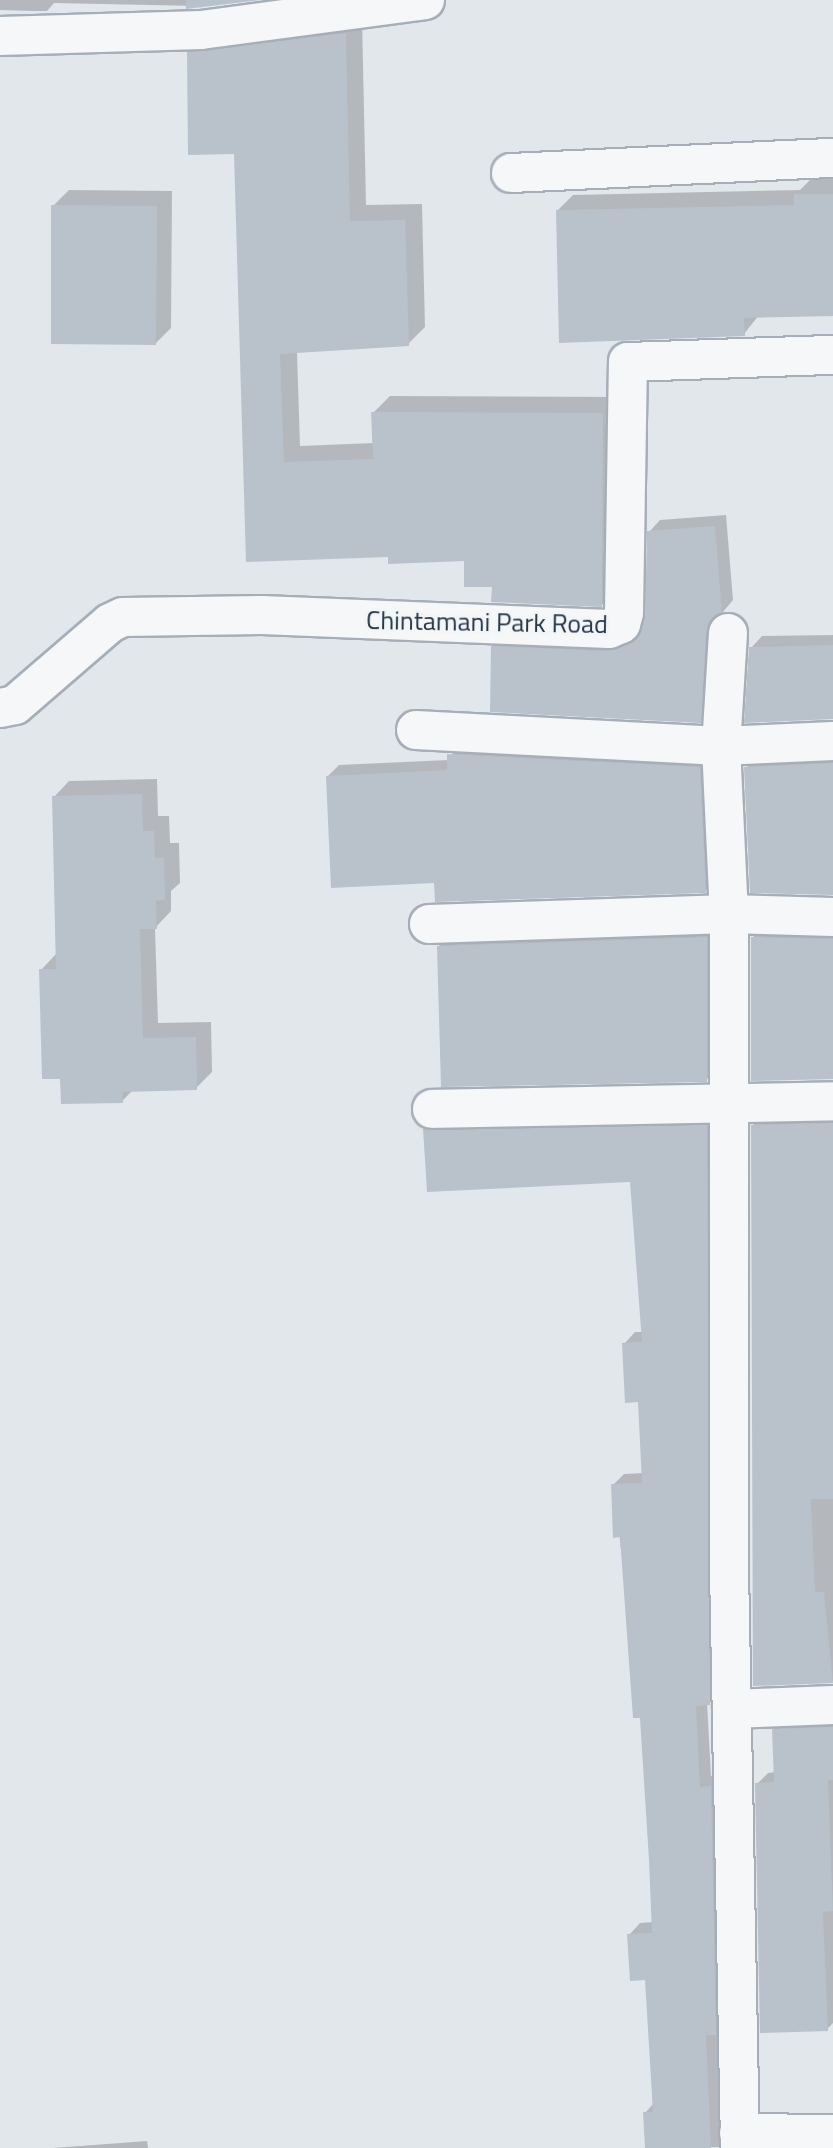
<!DOCTYPE html>
<html>
<head>
<meta charset="utf-8">
<style>
  body { margin:0 }
  #map { position:relative; width:833px; height:2148px; overflow:hidden; background:#e2e7ec; font-family:"Titillium Web",sans-serif }
  div>[style] { position:absolute }
  .shadow>* { inset:0; background:#0003 }
  .building>* { inset:0; background:#b9c1ca }
  .roads { filter:drop-shadow(2px 0 #a6aeb7) drop-shadow(-2px 0 #a6aeb7) drop-shadow(0 2px #a6aeb7) drop-shadow(0 -2px #a6aeb7) }
  .minor>* { height:38px; margin:-19px; padding:0 19px; transform-origin:19px; border-radius:19px; background:#f5f7f9 }
  span { translate:-50% -50%; white-space:nowrap; text-align:center; line-height:1.15; -webkit-text-stroke:6px #f2f6f9; paint-order:stroke }
  .street-label { font-size:26px; color:#283646 }
</style>
</head>
<body>
<div id="map">
  <div class="shadow">
    <div style="clip-path:polygon(0 0,247px 0,199px 6px,54px 3px,47px 11px,34px 11px,0 10px)"></div>
    <div style="clip-path:polygon(362px 17px,366px 205px,422px 204px,425px 327px,408px 344px,297px 352px,300px 446px,374px 443px,373px 413px,390px 396px,619px 397px,618px 588px,602px 605px,493px 585px,466px 559px,389px 555px,248px 560px,236px 152px,188px 53px,205px 36px)"></div>
    <div style="clip-path:polygon(811px 179px,833px 179px,833px 314px,759px 315px,744px 334px,557px 211px,573px 195px,800px 190px)"></div>
    <div style="clip-path:polygon(69px 190px,172px 191px,171px 328px,155px 344px,53px 206px)"></div>
    <div style="clip-path:polygon(726px 515px,733px 600px,717px 619px,711px 710px,700px 721px,492px 647px,504px 636px,621px 640px,641px 634px,647px 619px,649px 532px,660px 520px)"></div>
    <div style="clip-path:polygon(833px 635px,833px 717px,751px 648px,762px 636px)"></div>
    <div style="clip-path:polygon(460px 743px,711px 756px,717px 880px,705px 891px,435px 881px,328px 776px,339px 765px,448px 760px)"></div>
    <div style="clip-path:polygon(833px 753px,833px 893px,746px 768px,757px 756px)"></div>
    <div style="clip-path:polygon(157px 779px,158px 816px,169px 816px,170px 843px,179px 843px,180px 883px,171px 891px,171px 911px,155px 928px,158px 1023px,211px 1022px,212px 1072px,196px 1088px,133px 1090px,122px 1101px,62px 1077px,41px 970px,56px 954px,54px 797px,69px 781px)"></div>
    <div style="clip-path:polygon(718px 926px,718px 1069px,706px 1080px,439px 946px,450px 935px)"></div>
    <div style="clip-path:polygon(764px 926px,833px 928px,833px 1077px,753px 937px)"></div>
    <div style="clip-path:polygon(833px 1113px,833px 1681px,755px 1684px,753px 1125px,764px 1114px)"></div>
    <div style="clip-path:polygon(718px 1115px,720px 1692px,707px 1703px,711px 1776px,722px 1775px,727px 2021px,717px 2031px,722px 2147px,647px 2148px,645px 2113px,654px 2103px,646px 1978px,629px 1935px,640px 1923px,653px 1922px,642px 1716px,613px 1485px,624px 1474px,644px 1473px,640px 1400px,624px 1344px,635px 1332px,643px 1332px,632px 1180px,425px 1129px,436px 1118px)"></div>
    <div style="clip-path:polygon(833px 1717px,833px 2023px,827px 2029px,757px 1784px,768px 1773px,775px 1772px,773px 1730px,785px 1719px)"></div>
    <div style="clip-path:polygon(147px 2141px,148px 2148px,53px 2148px)"></div>
  </div>
  <div class="building">
    <div style="clip-path:polygon(186px 0,260px 0,186px 9px)"></div>
    <div style="clip-path:polygon(346px 33px,350px 221px,405px 220px,409px 346px,280px 354px,284px 462px,373px 459px,371px 412px,603px 413px,602px 607px,491px 602px,492px 587px,464px 587px,464px 561px,388px 564px,388px 557px,246px 562px,234px 154px,188px 155px,187px 52px)"></div>
    <div style="clip-path:polygon(794px 194px,833px 194px,833px 316px,744px 318px,745px 336px,559px 343px,556px 210px,794px 205px)"></div>
    <div style="clip-path:polygon(51px 205px,157px 206px,156px 345px,51px 344px)"></div>
    <div style="clip-path:polygon(715px 526px,722px 613px,710px 620px,706px 632px,701px 723px,490px 712px,491px 646px,608px 651px,629px 644px,638px 638px,645px 618px,647px 531px)"></div>
    <div style="clip-path:polygon(833px 645px,833px 719px,744px 723px,749px 647px)"></div>
    <div style="clip-path:polygon(447px 754px,700px 767px,706px 893px,435px 902px,434px 883px,331px 888px,326px 776px,447px 770px)"></div>
    <div style="clip-path:polygon(833px 763px,833px 895px,750px 893px,744px 767px)"></div>
    <div style="clip-path:polygon(142px 794px,143px 831px,154px 831px,155px 858px,164px 858px,165px 900px,156px 901px,157px 929px,140px 929px,143px 1038px,196px 1037px,197px 1090px,123px 1092px,123px 1103px,61px 1104px,60px 1079px,42px 1079px,39px 969px,56px 969px,52px 796px)"></div>
    <div style="clip-path:polygon(707px 937px,707px 1082px,441px 1087px,437px 946px)"></div>
    <div style="clip-path:polygon(751px 937px,833px 939px,833px 1079px,751px 1081px)"></div>
    <div style="clip-path:polygon(833px 1123px,833px 1499px,811px 1499px,815px 1592px,824px 1592px,833px 1683px,753px 1686px,751px 1125px)"></div>
    <div style="clip-path:polygon(707px 1125px,710px 1705px,696px 1706px,700px 1787px,711px 1786px,716px 2035px,706px 2035px,711px 2148px,645px 2148px,643px 2112px,653px 2112px,645px 1980px,630px 1981px,627px 1934px,652px 1933px,649px 1860px,640px 1718px,633px 1718px,620px 1537px,613px 1538px,611px 1484px,642px 1483px,638px 1402px,625px 1403px,622px 1343px,642px 1342px,630px 1182px,427px 1192px,423px 1129px)"></div>
    <div style="clip-path:polygon(833px 1727px,833px 1780px,828px 1780px,833px 1911px,823px 1912px,828px 2031px,760px 2033px,755px 1783px,774px 1782px,772px 1729px)"></div>
  </div>
  <div class="roads">
    <div class="minor">
      <div style="left:0;top:36px;width:201px;rotate:-1.7deg"></div>
      <div style="left:201px;top:30px;width:226px;rotate:-7.6deg"></div>
      <div style="left:511px;top:173px;width:322px;rotate:-2.7deg"></div>
      <div style="left:728px;top:633px;width:113px;rotate:93.5deg"></div>
      <div style="left:721px;top:746px;width:168px;rotate:87.3deg"></div>
      <div style="left:729px;top:914px;width:654px;rotate:90deg"></div>
      <div style="left:729px;top:1568px;width:580px;rotate:88.91deg"></div>
      <div style="left:0;top:708px;width:15px;rotate:-11deg"></div>
      <div style="left:15px;top:705px;width:125px;rotate:-40.8deg"></div>
      <div style="left:110px;top:623px;width:14px;rotate:-25deg"></div>
      <div style="left:123px;top:617px;width:139px;rotate:-0.8deg"></div>
      <div style="left:262px;top:615px;width:347px;rotate:2.3deg"></div>
      <div style="left:609px;top:629px;width:13px;rotate:-23deg"></div>
      <div style="left:621px;top:624px;width:11px;rotate:-75deg"></div>
      <div style="left:624px;top:613px;width:251px;rotate:-89.1deg"></div>
      <div style="left:628px;top:362px;width:205px;rotate:-2deg"></div>
      <div style="left:416px;top:730px;width:305px;rotate:3deg"></div>
      <div style="left:721px;top:746px;width:112px;rotate:-2.6deg"></div>
      <div style="left:429px;top:924px;width:300px;rotate:-1.9deg"></div>
      <div style="left:729px;top:914px;width:104px;rotate:1.7deg"></div>
      <div style="left:432px;top:1109px;width:401px;rotate:-1.1deg"></div>
      <div style="left:732px;top:1709px;width:101px;rotate:-2.3deg"></div>
      <div style="left:739px;top:2133px;width:94px;rotate:0.6deg"></div>
    </div>
  </div>
  <div class="street-label">
    <span style="left:487px;top:622px;rotate:1deg">Chintamani Park Road</span>
  </div>
</div>
</body>
</html>
